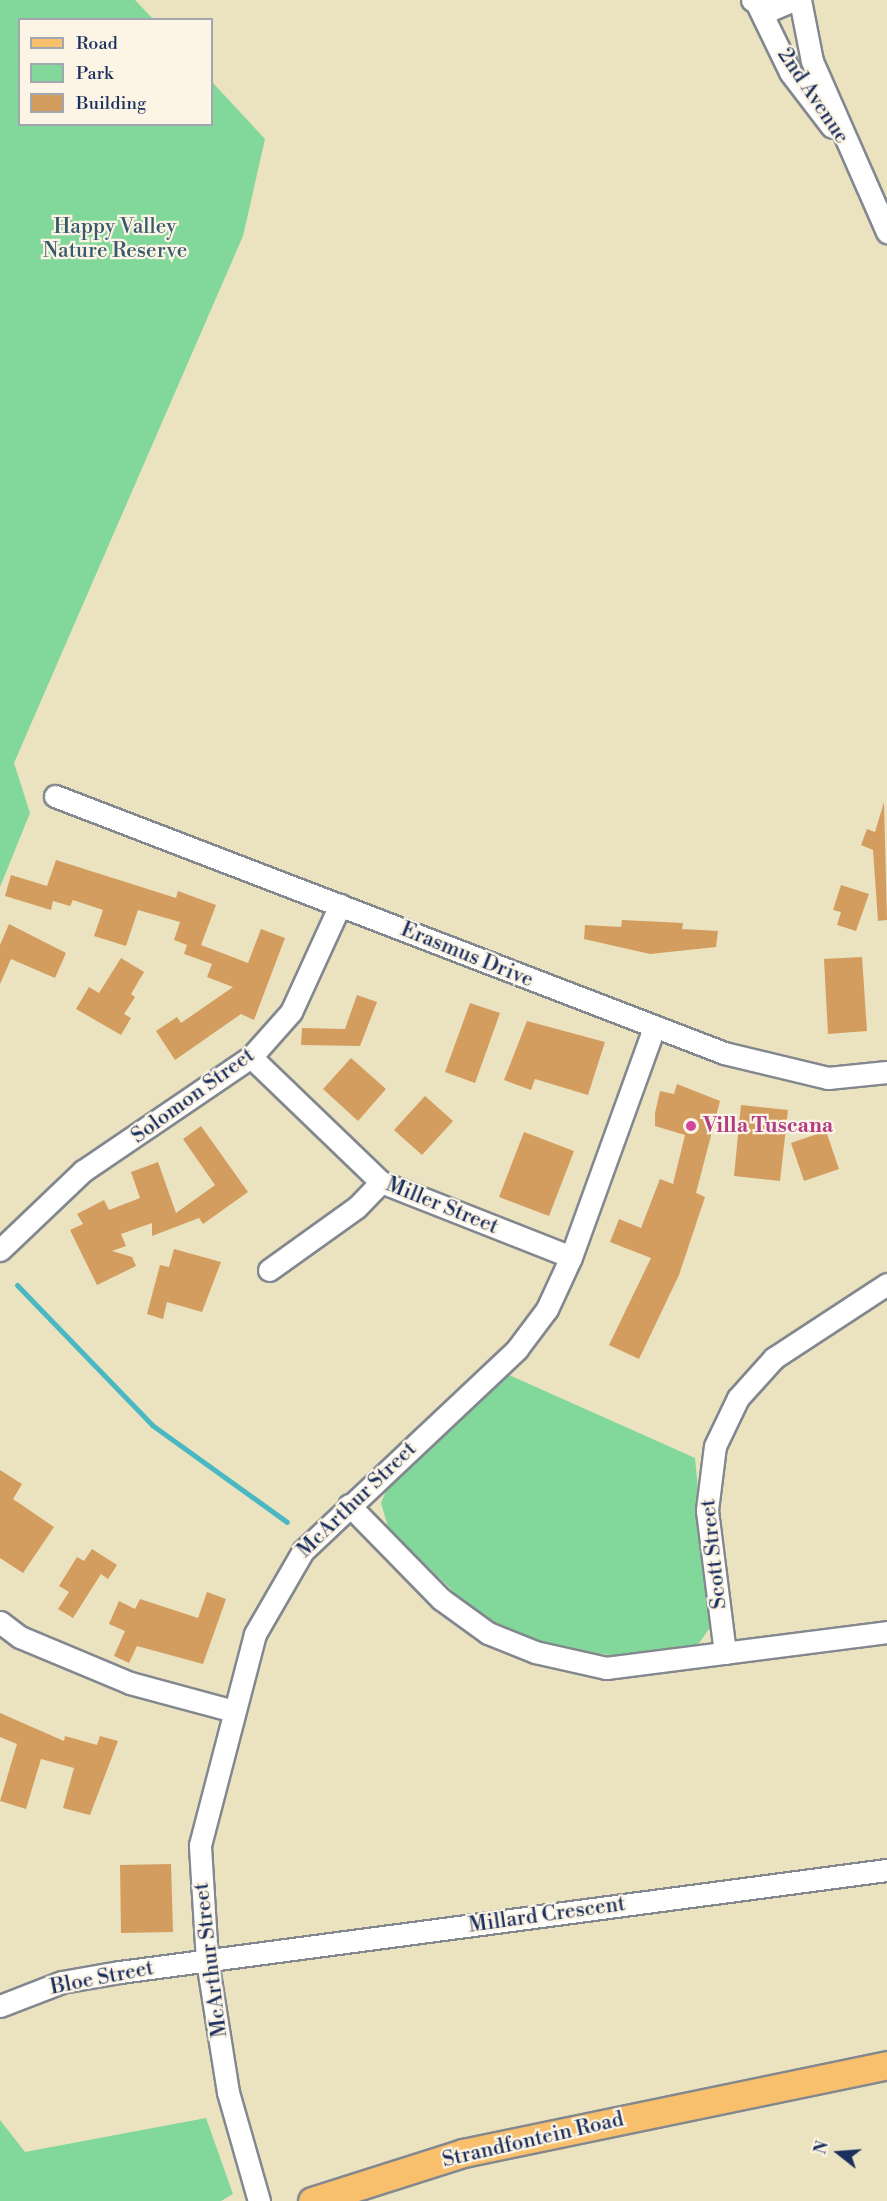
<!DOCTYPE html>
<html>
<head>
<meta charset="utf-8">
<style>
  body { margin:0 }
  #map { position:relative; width:887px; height:2201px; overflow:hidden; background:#ebe2c0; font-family:"Libre Bodoni",serif }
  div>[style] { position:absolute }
  .green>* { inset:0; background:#82d79a }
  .stream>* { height:5px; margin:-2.5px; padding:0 2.5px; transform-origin:2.5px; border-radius:2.5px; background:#4ab8c3 }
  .building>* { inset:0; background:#d49d60 }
  .roads { filter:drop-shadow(2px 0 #83888f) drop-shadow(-2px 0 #83888f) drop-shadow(0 2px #83888f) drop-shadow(0 -2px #83888f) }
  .minor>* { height:21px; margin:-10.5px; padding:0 10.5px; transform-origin:10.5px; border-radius:10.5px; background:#fff }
  .major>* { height:27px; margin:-13.5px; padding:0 13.5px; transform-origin:13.5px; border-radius:13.5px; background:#f8bf6c }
  .dots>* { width:16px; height:16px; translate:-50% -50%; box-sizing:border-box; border:3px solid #fcf5e5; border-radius:50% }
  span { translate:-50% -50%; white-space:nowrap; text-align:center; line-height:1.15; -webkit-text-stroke:4.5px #fcf5e5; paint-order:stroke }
  .street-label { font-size:21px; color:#1b2f5e }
  .park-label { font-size:21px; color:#35596d }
  .hotel-label { font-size:21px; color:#b23c85; font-weight:700 }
  .left { translate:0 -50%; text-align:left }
  .legend { position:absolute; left:18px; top:18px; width:195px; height:108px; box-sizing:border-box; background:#fcf5e5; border:2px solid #a2a6af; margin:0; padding:8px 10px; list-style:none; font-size:18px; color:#1b2f5e }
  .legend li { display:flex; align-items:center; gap:12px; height:30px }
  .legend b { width:30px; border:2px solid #a2a6af }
  .north { position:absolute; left:809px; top:2123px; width:60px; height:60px; -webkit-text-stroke:4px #fcf5e5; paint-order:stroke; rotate:287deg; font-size:16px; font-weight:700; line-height:24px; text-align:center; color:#1b2f5e }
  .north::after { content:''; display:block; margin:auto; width:21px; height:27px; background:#1b2f5e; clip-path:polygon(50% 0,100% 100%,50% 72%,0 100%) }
</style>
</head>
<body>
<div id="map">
  <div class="green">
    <div style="clip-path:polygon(0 0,135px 0,153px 19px,20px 20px,20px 124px,212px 124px,212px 82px,265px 139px,243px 236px,14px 763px,30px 813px,0 887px)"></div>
    <div style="clip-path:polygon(507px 1374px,695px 1458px,711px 1626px,697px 1646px,631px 1657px,551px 1649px,474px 1612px,388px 1527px,381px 1503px,388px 1486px)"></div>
    <div style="clip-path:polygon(206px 2118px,233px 2194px,221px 2201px,0 2201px,0 2120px,25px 2152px)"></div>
  </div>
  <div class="stream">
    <div style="left:17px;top:1285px;width:194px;rotate:46deg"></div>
    <div style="left:152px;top:1425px;width:166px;rotate:35.7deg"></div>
  </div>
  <div class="building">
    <div style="clip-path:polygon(884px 802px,887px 920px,878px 921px,873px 850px,861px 845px,867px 829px,875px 832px)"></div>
    <div style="clip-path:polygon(56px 860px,176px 898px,178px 891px,216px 905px,201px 945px,248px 963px,261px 929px,285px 938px,254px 1020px,241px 1014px,175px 1060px,156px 1031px,177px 1017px,181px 1023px,233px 987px,207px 977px,212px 964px,184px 954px,187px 945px,174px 940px,180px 922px,138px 910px,126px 946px,94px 936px,103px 910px,73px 900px,70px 906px,53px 901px,51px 910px,5px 896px,11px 875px,47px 886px)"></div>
    <div style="clip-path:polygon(841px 885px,869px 894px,856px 931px,837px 925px,841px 912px,833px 910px)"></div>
    <div style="clip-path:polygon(622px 920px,683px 923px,682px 929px,718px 931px,716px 947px,650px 954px,584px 939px,585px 925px,621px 927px)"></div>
    <div style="clip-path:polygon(9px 924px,66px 953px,55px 978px,11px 959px,0 984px,0 945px)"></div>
    <div style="clip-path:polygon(862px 957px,867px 1031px,828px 1034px,824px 959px)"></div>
    <div style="clip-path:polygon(121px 958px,144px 972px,131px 994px,135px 997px,124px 1014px,131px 1018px,121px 1035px,76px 1009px,89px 987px,99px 993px)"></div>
    <div style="clip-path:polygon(357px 995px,377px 1002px,360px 1046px,301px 1045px,302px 1028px,345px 1029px)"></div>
    <div style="clip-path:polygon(470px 1003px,500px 1013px,475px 1083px,445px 1072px)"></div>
    <div style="clip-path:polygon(527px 1021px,605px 1042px,588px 1095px,535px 1079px,531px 1090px,504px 1080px)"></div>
    <div style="clip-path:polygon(351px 1058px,386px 1089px,358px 1121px,323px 1089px)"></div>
    <div style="clip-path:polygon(677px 1084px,720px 1101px,696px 1193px,705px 1197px,679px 1275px,639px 1359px,609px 1345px,651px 1258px,610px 1242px,619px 1219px,641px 1228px,660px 1179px,673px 1184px,685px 1135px,655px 1126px,655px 1113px,660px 1091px,674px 1094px)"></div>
    <div style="clip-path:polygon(425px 1096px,453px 1121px,422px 1155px,394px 1130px)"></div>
    <div style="clip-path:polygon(741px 1105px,788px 1110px,780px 1181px,734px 1176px)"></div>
    <div style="clip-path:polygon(201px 1126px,248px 1192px,203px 1224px,199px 1218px,152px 1236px,152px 1223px,121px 1234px,126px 1246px,112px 1251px,132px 1257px,136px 1266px,97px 1285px,70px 1230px,83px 1224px,77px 1214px,104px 1200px,109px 1210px,140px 1198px,131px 1172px,158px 1162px,176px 1213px,215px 1185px,183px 1139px)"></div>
    <div style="clip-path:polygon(826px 1131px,839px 1169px,804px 1181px,791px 1143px)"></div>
    <div style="clip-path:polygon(524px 1132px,574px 1151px,549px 1216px,499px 1197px)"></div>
    <div style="clip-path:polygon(174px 1249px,221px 1262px,202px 1312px,167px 1302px,163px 1319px,147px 1314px,160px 1265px,169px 1267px)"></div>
    <div style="clip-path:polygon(0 1470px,22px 1484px,13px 1499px,54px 1527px,23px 1573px,0 1558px)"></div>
    <div style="clip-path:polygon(92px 1549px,117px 1565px,108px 1579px,101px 1574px,73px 1618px,58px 1609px,69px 1592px,59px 1586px,77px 1557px,84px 1561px)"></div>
    <div style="clip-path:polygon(207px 1592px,226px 1599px,203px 1664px,137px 1646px,129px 1663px,114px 1656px,125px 1631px,109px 1624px,119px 1601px,135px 1609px,140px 1599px,198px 1618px)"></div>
    <div style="clip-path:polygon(0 1713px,64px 1741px,65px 1736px,97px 1745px,100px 1736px,118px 1741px,90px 1815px,63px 1808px,74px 1768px,41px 1759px,26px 1809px,0 1801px,17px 1744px,0 1737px)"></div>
    <div style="clip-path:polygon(171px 1864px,173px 1932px,121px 1933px,120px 1865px)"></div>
  </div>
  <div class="roads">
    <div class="minor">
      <div style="left:752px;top:0;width:21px;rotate:29deg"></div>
      <div style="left:770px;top:10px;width:26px;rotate:-23deg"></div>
      <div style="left:800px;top:0;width:62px;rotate:78.9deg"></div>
      <div style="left:812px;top:61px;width:187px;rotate:66.3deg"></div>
      <div style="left:758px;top:6px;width:73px;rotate:64.1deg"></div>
      <div style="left:790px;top:72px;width:69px;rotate:52.6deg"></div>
      <div style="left:55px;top:796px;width:717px;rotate:21.01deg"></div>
      <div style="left:724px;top:1053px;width:107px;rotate:13.5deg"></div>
      <div style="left:828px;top:1078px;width:59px;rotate:-5.8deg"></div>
      <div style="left:251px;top:1057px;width:180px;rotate:43.9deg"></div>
      <div style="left:381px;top:1182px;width:204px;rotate:21.5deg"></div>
      <div style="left:0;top:1250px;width:115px;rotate:-43.6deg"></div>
      <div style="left:83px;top:1171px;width:203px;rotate:-34.2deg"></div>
      <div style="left:251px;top:1057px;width:60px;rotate:-48.4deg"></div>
      <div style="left:291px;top:1012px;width:118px;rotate:-65.4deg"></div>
      <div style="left:269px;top:1270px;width:108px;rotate:-35.6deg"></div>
      <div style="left:357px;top:1207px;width:35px;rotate:-46deg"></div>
      <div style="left:349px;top:1505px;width:132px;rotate:45.6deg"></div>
      <div style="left:441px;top:1599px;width:58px;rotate:35.9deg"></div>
      <div style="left:488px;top:1633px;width:51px;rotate:22deg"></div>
      <div style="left:535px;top:1652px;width:73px;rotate:12.7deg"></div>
      <div style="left:606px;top:1668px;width:283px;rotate:-7.3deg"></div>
      <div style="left:0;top:1622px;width:25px;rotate:37deg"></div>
      <div style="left:20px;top:1637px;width:119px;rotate:22.7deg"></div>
      <div style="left:130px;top:1683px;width:108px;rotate:15.1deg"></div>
      <div style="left:725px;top:1653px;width:144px;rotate:-97.2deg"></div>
      <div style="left:707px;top:1510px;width:64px;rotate:-82.9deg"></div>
      <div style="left:715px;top:1446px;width:53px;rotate:-64.4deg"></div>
      <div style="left:738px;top:1398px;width:54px;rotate:-48deg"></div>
      <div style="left:774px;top:1358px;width:135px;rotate:-33.2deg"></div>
      <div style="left:0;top:2006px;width:66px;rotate:-21.2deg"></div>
      <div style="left:62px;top:1982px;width:59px;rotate:-9.8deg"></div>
      <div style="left:120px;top:1972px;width:774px;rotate:-7.58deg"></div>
      <div style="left:259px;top:2201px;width:113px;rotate:-105.9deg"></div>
      <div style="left:228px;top:2092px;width:133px;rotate:-99.1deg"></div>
      <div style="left:207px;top:1961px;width:116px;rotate:-93.5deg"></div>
      <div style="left:200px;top:1845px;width:218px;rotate:-75.4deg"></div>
      <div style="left:255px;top:1634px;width:96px;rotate:-60deg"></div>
      <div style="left:303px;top:1551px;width:294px;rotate:-43.3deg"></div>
      <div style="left:517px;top:1349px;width:50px;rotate:-53.1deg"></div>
      <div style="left:547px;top:1309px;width:57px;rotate:-65.2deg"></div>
      <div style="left:571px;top:1257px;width:244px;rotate:-70.1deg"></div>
    </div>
    <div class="major">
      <div style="left:312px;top:2201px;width:158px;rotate:-17.6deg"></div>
      <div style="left:463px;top:2153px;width:433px;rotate:-11.7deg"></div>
    </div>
  </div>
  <div class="dots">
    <div style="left:691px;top:1126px;background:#d1479c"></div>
  </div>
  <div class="street-label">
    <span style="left:813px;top:96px;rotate:56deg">2nd Avenue</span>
    <span style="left:467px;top:955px;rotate:22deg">Erasmus Drive</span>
    <span style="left:193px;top:1096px;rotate:-36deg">Solomon Street</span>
    <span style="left:442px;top:1206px;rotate:22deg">Miller Street</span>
    <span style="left:357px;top:1500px;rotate:-44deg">McArthur Street</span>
    <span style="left:714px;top:1554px;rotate:-96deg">Scott Street</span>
    <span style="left:547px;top:1915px;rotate:-8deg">Millard Crescent</span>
    <span style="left:211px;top:1960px;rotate:-97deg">McArthur Street</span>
    <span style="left:102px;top:1978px;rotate:-11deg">Bloe Street</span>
    <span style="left:533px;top:2140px;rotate:-13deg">Strandfontein Road</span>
  </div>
  <div class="park-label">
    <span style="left:115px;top:239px">Happy Valley<br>Nature Reserve</span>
  </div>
  <div class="hotel-label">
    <span class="left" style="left:703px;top:1126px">Villa Tuscana</span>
  </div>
  <ul class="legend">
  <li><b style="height:8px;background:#f8bf6c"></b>Road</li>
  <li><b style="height:16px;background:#82d79a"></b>Park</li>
  <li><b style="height:16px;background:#d49d60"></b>Building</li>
  </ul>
  <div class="north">N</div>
</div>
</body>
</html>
